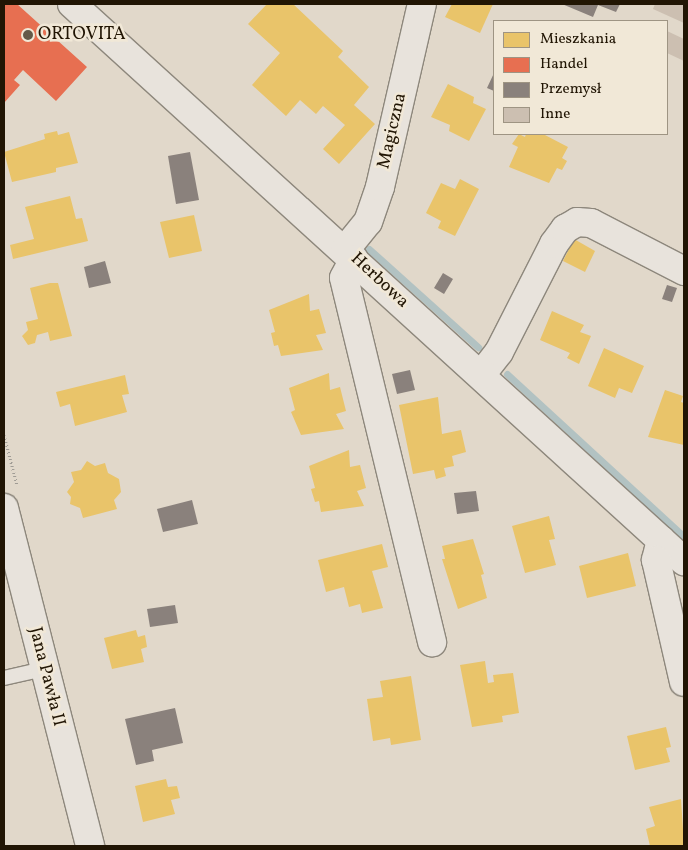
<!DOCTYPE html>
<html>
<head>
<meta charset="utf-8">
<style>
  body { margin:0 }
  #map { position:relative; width:688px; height:850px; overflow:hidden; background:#e1d8ca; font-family:Vollkorn,serif }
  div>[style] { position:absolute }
  .homes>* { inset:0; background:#e9c46a }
  .shops>* { inset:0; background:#e76f51 }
  .industry>* { inset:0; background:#8a817c }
  .stream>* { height:7px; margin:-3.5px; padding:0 3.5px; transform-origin:3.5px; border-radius:3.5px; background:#b2c2c2 }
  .building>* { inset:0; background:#ccbfb1 }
  .path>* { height:3px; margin-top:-1.5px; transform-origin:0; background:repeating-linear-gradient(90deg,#a09c95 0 1px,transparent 0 3.5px) }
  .roads { filter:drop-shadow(1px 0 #8d877c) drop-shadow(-1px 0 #8d877c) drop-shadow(0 1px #8d877c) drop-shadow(0 -1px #8d877c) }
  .service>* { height:14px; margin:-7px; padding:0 7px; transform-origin:7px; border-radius:7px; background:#e8e3dc }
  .minor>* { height:28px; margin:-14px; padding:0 14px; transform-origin:14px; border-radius:14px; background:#e8e3dc }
  .tertiary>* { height:28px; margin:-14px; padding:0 14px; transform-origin:14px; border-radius:14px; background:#e8e3dc }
  .dots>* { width:14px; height:14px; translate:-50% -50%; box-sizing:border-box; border:2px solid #f1e8d7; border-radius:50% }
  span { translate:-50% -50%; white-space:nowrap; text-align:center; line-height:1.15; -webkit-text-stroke:5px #f1e8d7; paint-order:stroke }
  .poi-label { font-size:18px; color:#211504 }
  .left { translate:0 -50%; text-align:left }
  .street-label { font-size:18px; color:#211504 }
  .frame { position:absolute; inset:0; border:5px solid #211504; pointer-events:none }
  .legend { position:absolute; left:493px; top:20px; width:175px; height:115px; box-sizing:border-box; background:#f1e8d7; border:1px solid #9e9483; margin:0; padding:6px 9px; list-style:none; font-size:15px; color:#211504 }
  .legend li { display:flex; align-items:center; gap:10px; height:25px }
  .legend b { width:25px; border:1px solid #9e9483 }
</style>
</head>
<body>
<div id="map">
  <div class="homes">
    <div style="clip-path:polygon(267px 4px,293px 4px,343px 51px,338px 57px,369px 87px,354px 105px,375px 124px,339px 164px,323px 149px,345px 125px,323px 106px,316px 114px,300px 100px,286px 116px,252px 85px,280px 53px,248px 24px)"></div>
    <div style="clip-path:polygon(452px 4px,493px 4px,480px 33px,445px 17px)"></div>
    <div style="clip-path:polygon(448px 84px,474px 97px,473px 103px,486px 109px,469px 141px,449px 131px,450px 125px,431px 117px)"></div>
    <div style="clip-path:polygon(57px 131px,58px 135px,69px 132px,78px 163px,56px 168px,56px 172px,12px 182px,4px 152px,45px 139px,44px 134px)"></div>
    <div style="clip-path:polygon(519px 134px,525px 137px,526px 134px,543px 134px,568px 147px,562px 158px,567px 161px,562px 170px,557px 168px,549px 183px,509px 167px,518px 147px,512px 144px)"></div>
    <div style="clip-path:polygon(460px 179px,479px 189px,455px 236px,438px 228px,441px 221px,426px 213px,441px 183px,455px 189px)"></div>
    <div style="clip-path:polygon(70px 196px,76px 219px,82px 218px,88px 241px,13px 259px,10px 245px,34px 239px,25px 207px)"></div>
    <div style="clip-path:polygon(194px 215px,202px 251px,169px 258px,160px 222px)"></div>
    <div style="clip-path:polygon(574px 239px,595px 251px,585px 272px,563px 261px)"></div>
    <div style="clip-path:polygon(50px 283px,58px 283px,72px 336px,50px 341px,48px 332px,37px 335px,35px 343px,28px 345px,22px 336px,28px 330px,26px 322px,38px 319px,30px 288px)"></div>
    <div style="clip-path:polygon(309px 294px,310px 311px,319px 309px,326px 333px,316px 335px,323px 350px,281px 356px,278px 345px,274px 346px,271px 333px,275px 332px,269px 310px)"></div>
    <div style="clip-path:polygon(552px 311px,584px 325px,580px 332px,591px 336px,579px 364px,567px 358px,570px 353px,540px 340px)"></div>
    <div style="clip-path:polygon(604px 348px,644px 366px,632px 393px,619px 388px,615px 398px,588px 386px)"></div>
    <div style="clip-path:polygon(329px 373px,330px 390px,340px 387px,346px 411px,336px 414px,344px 429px,301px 435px,291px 412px,295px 410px,289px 388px)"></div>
    <div style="clip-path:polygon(125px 375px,129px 394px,122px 395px,127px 412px,75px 426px,70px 404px,60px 407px,56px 392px)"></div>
    <div style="clip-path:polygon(665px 390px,683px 396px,681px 402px,684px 403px,684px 445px,648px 437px)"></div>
    <div style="clip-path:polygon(438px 397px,442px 434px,461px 430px,466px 452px,452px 456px,454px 466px,444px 468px,446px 476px,436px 479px,434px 470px,413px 474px,399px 405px)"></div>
    <div style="clip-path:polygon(349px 450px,350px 467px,360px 465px,366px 488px,357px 491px,364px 506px,321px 512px,319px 501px,315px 502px,311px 489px,315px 488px,309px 466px)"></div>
    <div style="clip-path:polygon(87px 461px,95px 466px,105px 463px,108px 473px,119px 479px,121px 492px,114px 500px,117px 509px,83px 518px,80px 508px,70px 504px,71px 497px,67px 492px,74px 482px,71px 472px,81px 470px)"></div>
    <div style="clip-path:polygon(549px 516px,555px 539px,549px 540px,556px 565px,525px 573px,512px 526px)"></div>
    <div style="clip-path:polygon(473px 539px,484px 574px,481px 575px,487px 598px,458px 609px,442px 559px,445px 559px,442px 546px)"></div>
    <div style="clip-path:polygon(382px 544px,388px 567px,372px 571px,383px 608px,362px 613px,360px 604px,349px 607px,344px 587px,326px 592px,318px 560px)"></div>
    <div style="clip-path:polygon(628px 553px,636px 586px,587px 598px,579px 566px)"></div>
    <div style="clip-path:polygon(136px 630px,138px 637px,145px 635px,147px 647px,141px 649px,144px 662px,112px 669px,104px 638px)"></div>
    <div style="clip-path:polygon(485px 661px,488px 683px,494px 682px,493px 675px,513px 673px,519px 713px,502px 716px,503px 722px,472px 727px,460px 665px)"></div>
    <div style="clip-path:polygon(411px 676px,421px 740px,391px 745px,390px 738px,373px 741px,367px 699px,383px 697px,380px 681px)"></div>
    <div style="clip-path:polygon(666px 727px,671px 747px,666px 748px,670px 762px,635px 770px,627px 736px)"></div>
    <div style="clip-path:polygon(166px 779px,168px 787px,177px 786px,180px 798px,171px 800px,175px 814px,143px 822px,135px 786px)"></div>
    <div style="clip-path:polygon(681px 799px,684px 845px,650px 846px,646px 829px,655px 826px,649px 807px)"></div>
  </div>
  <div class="shops">
    <div style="clip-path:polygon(4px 4px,17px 4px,87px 67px,56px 101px,23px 70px,14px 80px,20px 85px,4px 103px)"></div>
  </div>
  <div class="industry">
    <div style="clip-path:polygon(562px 4px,620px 4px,616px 12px,598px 5px,593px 17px)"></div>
    <div style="clip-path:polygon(494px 73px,494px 91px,487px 88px)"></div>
    <div style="clip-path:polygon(190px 152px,199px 200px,176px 204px,168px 156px)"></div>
    <div style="clip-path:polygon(105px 261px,111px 283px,89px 288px,84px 267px)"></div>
    <div style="clip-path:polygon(443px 273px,453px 279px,444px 294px,434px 288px)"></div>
    <div style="clip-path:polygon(667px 285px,677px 288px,672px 302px,662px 299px)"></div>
    <div style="clip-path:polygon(410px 370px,415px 390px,397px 394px,392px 374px)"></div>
    <div style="clip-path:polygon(476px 491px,479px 511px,457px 514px,454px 493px)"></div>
    <div style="clip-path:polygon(192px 500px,198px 524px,163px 532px,157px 509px)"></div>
    <div style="clip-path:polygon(175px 605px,178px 623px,150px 627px,147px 609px)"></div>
    <div style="clip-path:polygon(175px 708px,183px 743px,152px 750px,154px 761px,136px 765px,125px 719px)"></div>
  </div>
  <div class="stream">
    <div style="left:369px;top:249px;width:147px;rotate:42deg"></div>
    <div style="left:507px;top:374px;width:241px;rotate:42.6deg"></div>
  </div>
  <div class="building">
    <div style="clip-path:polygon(655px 4px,684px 4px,684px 23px,653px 9px)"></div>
    <div style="clip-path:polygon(667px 31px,684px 39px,684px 61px,667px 53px)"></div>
  </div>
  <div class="path">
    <div style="left:4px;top:435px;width:52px;rotate:75.4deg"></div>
  </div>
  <div class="roads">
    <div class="service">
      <div style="left:4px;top:678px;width:41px;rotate:-12.7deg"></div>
    </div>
    <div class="minor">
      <div style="left:72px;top:4px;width:828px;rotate:42.31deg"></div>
      <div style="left:345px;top:250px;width:36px;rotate:-51deg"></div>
      <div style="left:368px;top:222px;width:37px;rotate:-71deg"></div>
      <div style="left:380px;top:187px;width:188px;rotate:-77.1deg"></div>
      <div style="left:354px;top:259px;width:21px;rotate:118deg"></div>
      <div style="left:344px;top:278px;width:375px;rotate:76.4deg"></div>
      <div style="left:481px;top:375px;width:29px;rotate:-52deg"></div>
      <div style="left:499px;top:352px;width:121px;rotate:-63deg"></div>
      <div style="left:554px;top:244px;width:19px;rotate:-54deg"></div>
      <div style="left:565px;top:229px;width:14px;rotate:-30deg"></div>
      <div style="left:577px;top:222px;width:14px;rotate:4deg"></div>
      <div style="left:591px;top:223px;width:105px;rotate:27.3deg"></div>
      <div style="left:661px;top:540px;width:21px;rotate:104deg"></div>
      <div style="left:656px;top:560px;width:125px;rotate:77.1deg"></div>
    </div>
    <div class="tertiary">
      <div style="left:4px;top:508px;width:349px;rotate:75.7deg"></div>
    </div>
  </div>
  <div class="dots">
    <div style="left:28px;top:35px;background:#645949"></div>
  </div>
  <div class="poi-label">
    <span class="left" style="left:38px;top:35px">ORTOVITA</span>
  </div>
  <div class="street-label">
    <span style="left:393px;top:131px;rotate:-77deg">Magiczna</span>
    <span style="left:379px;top:281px;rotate:43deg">Herbowa</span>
    <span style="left:46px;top:677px;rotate:76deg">Jana Pawła II</span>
  </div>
  <div class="frame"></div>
  <ul class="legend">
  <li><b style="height:14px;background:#e9c46a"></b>Mieszkania</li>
  <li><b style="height:14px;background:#e76f51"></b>Handel</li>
  <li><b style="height:14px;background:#8a817c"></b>Przemysł</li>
  <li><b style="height:14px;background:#ccbfb1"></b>Inne</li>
  </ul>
</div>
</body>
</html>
